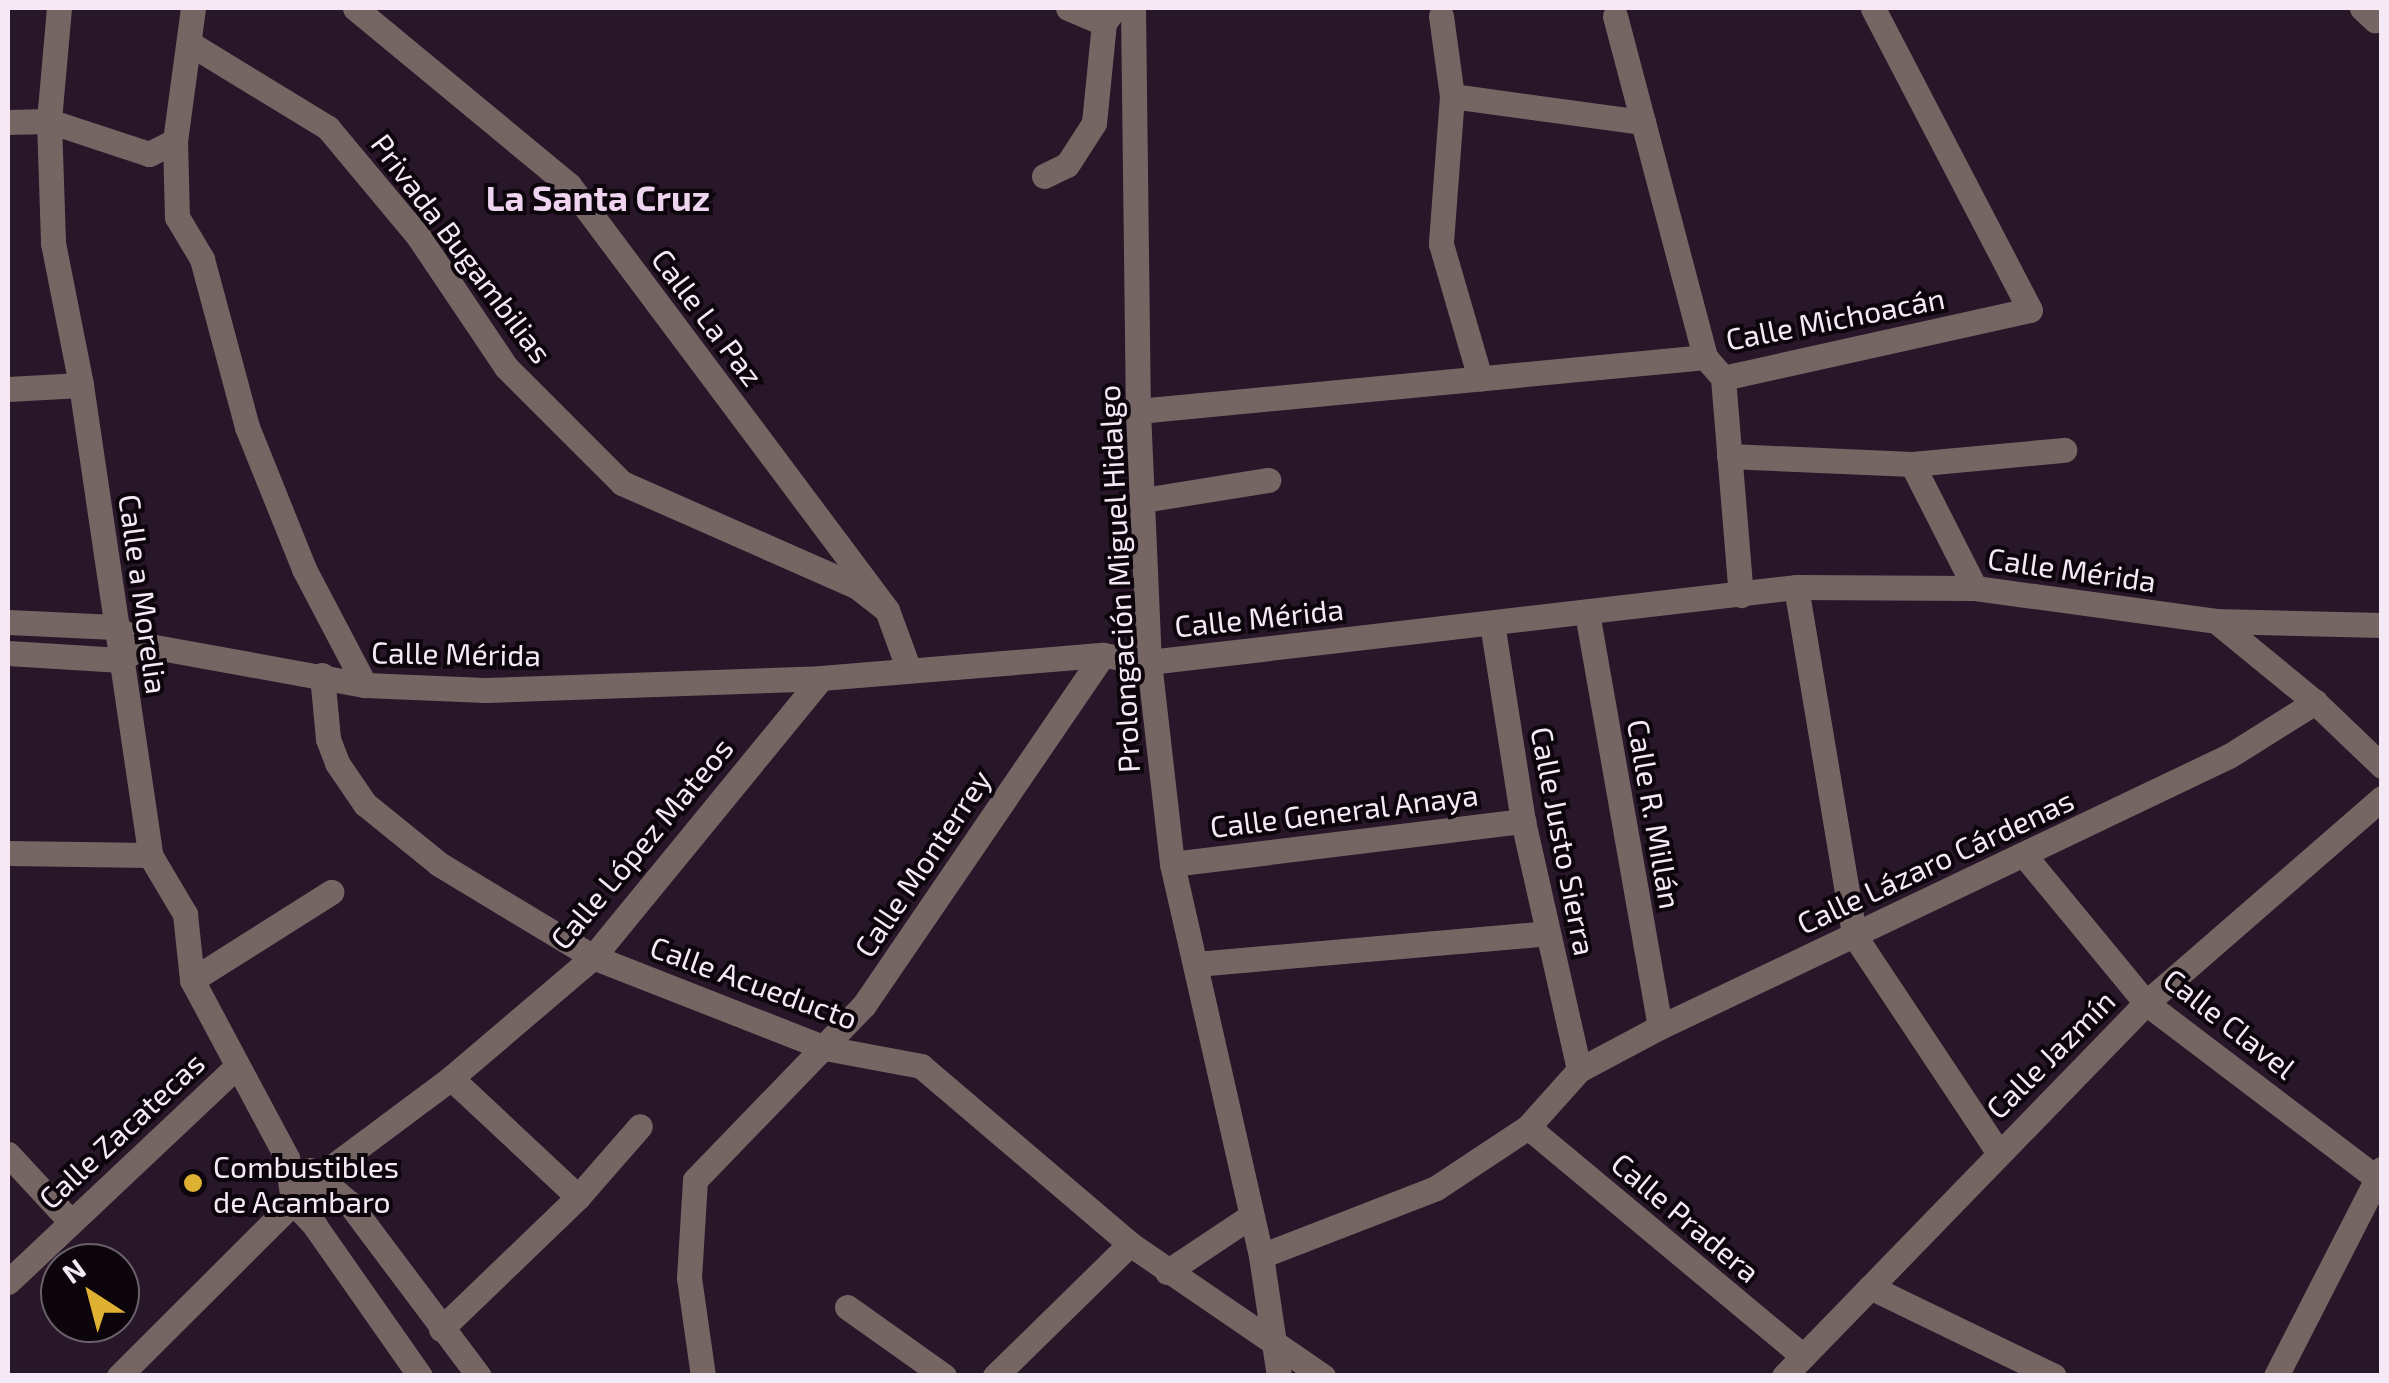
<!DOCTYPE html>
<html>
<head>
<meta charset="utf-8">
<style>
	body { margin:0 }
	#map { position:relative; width:2389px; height:1383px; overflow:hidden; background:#281629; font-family:"Exo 2",sans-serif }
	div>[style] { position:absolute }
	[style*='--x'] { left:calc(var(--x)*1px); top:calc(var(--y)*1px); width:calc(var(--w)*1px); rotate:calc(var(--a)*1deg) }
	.minor>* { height:25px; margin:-12.5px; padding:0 12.5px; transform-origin:12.5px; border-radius:12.5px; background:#756664 }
	.dots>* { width:28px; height:28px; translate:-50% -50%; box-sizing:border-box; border:5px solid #0c050c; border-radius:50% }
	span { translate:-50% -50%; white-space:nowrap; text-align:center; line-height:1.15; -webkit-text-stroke:8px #0c050c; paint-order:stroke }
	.street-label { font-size:30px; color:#f6e9f6 }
	.poi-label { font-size:30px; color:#f6e9f6 }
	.left { translate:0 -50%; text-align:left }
	.quarter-label { font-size:35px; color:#eed4ee; font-weight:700 }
	.frame { position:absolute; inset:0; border:10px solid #f6e9f6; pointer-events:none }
	.north { position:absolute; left:40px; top:1243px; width:100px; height:100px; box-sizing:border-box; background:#0c050c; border:2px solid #6a606a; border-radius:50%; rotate:324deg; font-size:28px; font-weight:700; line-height:40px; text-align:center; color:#f6e9f6 }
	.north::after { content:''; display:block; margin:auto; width:35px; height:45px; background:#deb133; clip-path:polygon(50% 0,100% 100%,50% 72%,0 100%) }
</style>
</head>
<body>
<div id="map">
	<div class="minor">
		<div style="--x:59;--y:8;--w:113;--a:95.1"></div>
		<div style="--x:49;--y:121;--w:122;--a:88.1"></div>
		<div style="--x:53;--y:243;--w:145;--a:78.8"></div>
		<div style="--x:81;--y:385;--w:475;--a:81.6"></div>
		<div style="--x:150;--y:855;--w:69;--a:59.3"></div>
		<div style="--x:185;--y:914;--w:66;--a:83.9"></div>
		<div style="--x:192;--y:980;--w:202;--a:61.9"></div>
		<div style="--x:287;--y:1158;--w:44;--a:82.2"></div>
		<div style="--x:293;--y:1202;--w:33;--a:47"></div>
		<div style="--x:315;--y:1226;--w:183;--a:55"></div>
		<div style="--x:193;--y:8;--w:134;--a:97.7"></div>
		<div style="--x:175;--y:141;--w:76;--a:88.5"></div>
		<div style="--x:177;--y:217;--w:49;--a:59.2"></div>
		<div style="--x:202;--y:259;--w:174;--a:75"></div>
		<div style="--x:247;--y:427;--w:153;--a:68.1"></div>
		<div style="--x:304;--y:569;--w:131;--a:62.3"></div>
		<div style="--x:355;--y:8;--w:278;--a:39.6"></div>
		<div style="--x:569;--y:185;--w:531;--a:53.19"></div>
		<div style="--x:887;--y:610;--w:64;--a:69.9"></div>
		<div style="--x:1068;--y:8;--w:39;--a:23"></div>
		<div style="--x:1133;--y:8;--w:403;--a:89.3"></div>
		<div style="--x:1138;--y:411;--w:251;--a:87.5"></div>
		<div style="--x:1149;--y:662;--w:203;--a:83.5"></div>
		<div style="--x:1172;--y:864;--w:402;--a:77.2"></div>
		<div style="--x:1261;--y:1256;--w:121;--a:81.5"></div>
		<div style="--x:2362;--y:8;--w:18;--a:43"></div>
		<div style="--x:2375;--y:20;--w:7;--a:-8"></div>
		<div style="--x:1441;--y:16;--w:81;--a:82.2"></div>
		<div style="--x:1452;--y:96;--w:148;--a:94.3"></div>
		<div style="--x:1441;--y:244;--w:140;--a:73.8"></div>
		<div style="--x:1615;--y:16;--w:353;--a:75.2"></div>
		<div style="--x:189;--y:43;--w:163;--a:31.4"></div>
		<div style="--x:328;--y:128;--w:141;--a:50.2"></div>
		<div style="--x:418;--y:236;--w:158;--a:56.1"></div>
		<div style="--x:506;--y:367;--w:164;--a:45"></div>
		<div style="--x:622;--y:483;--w:256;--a:23.8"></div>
		<div style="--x:856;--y:586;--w:39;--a:38"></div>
		<div style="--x:1452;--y:96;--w:193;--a:7.8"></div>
		<div style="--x:8;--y:122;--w:41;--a:-1.4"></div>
		<div style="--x:49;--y:121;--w:105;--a:18.3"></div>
		<div style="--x:149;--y:154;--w:29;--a:-27"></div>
		<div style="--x:1044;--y:176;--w:25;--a:-26"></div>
		<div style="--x:1067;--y:165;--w:50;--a:-57.3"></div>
		<div style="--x:1094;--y:123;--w:100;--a:-84.3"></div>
		<div style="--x:1104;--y:23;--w:19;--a:-54"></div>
		<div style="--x:1723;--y:378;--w:218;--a:85.3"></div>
		<div style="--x:8;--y:389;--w:73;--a:-3.1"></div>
		<div style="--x:1138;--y:411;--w:570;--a:-5.44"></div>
		<div style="--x:1705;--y:357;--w:28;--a:49"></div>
		<div style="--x:1723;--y:378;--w:314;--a:-12.5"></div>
		<div style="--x:2030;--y:310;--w:340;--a:-117.5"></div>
		<div style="--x:1729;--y:456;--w:183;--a:2.5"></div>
		<div style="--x:1912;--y:464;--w:153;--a:-5.3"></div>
		<div style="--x:1912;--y:464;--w:139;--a:63.1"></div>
		<div style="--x:1143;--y:500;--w:127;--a:-9.1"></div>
		<div style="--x:1796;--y:587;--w:353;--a:80.5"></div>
		<div style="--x:1854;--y:935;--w:260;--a:56.4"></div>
		<div style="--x:1587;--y:613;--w:420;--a:80"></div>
		<div style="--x:2216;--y:621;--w:128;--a:39.3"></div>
		<div style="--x:2315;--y:702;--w:93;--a:43.7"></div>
		<div style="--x:8;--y:622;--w:107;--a:2.7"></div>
		<div style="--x:115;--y:627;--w:34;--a:32"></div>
		<div style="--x:144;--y:645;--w:225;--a:10.3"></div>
		<div style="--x:365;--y:685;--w:120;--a:2.4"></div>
		<div style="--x:485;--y:690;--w:336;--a:-2"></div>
		<div style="--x:821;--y:678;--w:283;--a:-4.7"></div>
		<div style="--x:1103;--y:655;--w:47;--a:8.7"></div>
		<div style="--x:1149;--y:662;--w:651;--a:-6.61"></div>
		<div style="--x:1796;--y:587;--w:179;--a:0.3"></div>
		<div style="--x:1975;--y:588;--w:243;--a:7.8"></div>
		<div style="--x:2216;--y:621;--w:166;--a:1.4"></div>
		<div style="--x:1492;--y:623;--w:200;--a:81.1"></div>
		<div style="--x:1523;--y:821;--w:255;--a:77.3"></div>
		<div style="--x:8;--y:653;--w:113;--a:3.5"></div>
		<div style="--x:121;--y:660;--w:12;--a:-35"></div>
		<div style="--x:322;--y:675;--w:64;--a:84.6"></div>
		<div style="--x:328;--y:739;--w:26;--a:69"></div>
		<div style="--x:337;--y:763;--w:50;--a:55.7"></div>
		<div style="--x:365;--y:804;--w:95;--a:39"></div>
		<div style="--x:439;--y:864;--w:180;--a:31.1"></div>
		<div style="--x:593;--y:957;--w:249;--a:21.4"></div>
		<div style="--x:825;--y:1048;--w:98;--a:10.6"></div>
		<div style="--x:921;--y:1066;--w:275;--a:40.4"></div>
		<div style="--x:1130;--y:1244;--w:234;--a:34.4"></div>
		<div style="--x:8;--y:853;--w:142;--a:0.8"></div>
		<div style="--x:2024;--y:855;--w:192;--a:50.5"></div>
		<div style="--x:2146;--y:1003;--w:288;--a:37.2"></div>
		<div style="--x:1172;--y:864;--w:354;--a:-7"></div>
		<div style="--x:1196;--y:964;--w:352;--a:-5"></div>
		<div style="--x:192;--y:980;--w:165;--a:-32.3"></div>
		<div style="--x:451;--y:1078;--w:174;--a:43.1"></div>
		<div style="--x:1528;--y:1127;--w:358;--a:39.8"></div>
		<div style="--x:8;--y:1154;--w:91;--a:47.2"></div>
		<div style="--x:310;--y:1170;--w:51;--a:40.2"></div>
		<div style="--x:349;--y:1203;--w:216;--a:53.1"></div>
		<div style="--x:1261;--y:1256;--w:188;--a:-21.2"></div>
		<div style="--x:1436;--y:1188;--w:110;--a:-33.5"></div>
		<div style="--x:1528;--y:1127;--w:76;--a:-48.2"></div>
		<div style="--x:1579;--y:1070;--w:92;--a:-28"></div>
		<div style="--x:1660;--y:1027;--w:630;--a:-25.47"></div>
		<div style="--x:2229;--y:756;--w:102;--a:-32.1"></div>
		<div style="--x:1167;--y:1272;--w:101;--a:-33.7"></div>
		<div style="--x:8;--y:1282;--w:312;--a:-43.3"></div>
		<div style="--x:1870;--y:1287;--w:204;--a:25.8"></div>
		<div style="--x:847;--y:1307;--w:119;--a:35.4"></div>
		<div style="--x:441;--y:1329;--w:190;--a:-43.9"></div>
		<div style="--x:578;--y:1197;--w:94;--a:-48.9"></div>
		<div style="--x:119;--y:1376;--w:285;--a:-44.9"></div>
		<div style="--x:321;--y:1175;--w:162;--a:-36.7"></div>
		<div style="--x:451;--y:1078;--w:187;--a:-40.4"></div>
		<div style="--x:593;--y:957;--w:360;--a:-50.7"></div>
		<div style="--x:703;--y:1376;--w:99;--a:-98.1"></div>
		<div style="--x:689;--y:1278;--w:98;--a:-86.5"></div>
		<div style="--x:695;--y:1180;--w:243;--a:-46"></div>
		<div style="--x:864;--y:1005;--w:424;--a:-55.7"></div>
		<div style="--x:995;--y:1376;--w:189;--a:-44.4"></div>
		<div style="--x:1784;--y:1376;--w:520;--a:-45.86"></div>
		<div style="--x:2146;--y:1003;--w:313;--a:-41"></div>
		<div style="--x:2276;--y:1376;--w:233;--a:-62.9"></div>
	</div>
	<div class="dots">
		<div style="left:193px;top:1183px;background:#deb133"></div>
	</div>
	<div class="street-label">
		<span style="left:462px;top:248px;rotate:53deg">Privada Bugambilias</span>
		<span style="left:708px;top:317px;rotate:53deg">Calle La Paz</span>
		<span style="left:1835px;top:318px;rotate:-11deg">Calle Michoacán</span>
		<span style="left:2072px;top:569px;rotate:8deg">Calle Mérida</span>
		<span style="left:1118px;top:579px;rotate:-93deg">Prolongación Miguel Hidalgo</span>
		<span style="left:144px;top:594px;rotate:82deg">Calle a Morelia</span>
		<span style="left:1259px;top:617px;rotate:-6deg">Calle Mérida</span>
		<span style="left:456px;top:653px;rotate:1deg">Calle Mérida</span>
		<span style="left:1344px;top:810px;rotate:-7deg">Calle General Anaya</span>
		<span style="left:1655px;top:814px;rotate:80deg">Calle R. Millán</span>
		<span style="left:1564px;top:841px;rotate:79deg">Calle Justo Sierra</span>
		<span style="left:641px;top:843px;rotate:-50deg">Calle López Mateos</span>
		<span style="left:1935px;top:861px;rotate:-25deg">Calle Lázaro Cárdenas</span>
		<span style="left:922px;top:863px;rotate:-56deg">Calle Monterrey</span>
		<span style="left:754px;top:982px;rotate:20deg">Calle Acueducto</span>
		<span style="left:2230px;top:1023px;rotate:38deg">Calle Clavel</span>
		<span style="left:2050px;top:1054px;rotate:-45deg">Calle Jazmín</span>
		<span style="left:121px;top:1130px;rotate:-43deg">Calle Zacatecas</span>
		<span style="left:1686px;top:1217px;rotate:40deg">Calle Pradera</span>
	</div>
	<div class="poi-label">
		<span class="left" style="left:213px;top:1183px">Combustibles<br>de Acambaro</span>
	</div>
	<div class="quarter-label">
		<span style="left:598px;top:197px">La Santa Cruz</span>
	</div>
	<div class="frame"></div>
	<div class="north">N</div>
</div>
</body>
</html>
